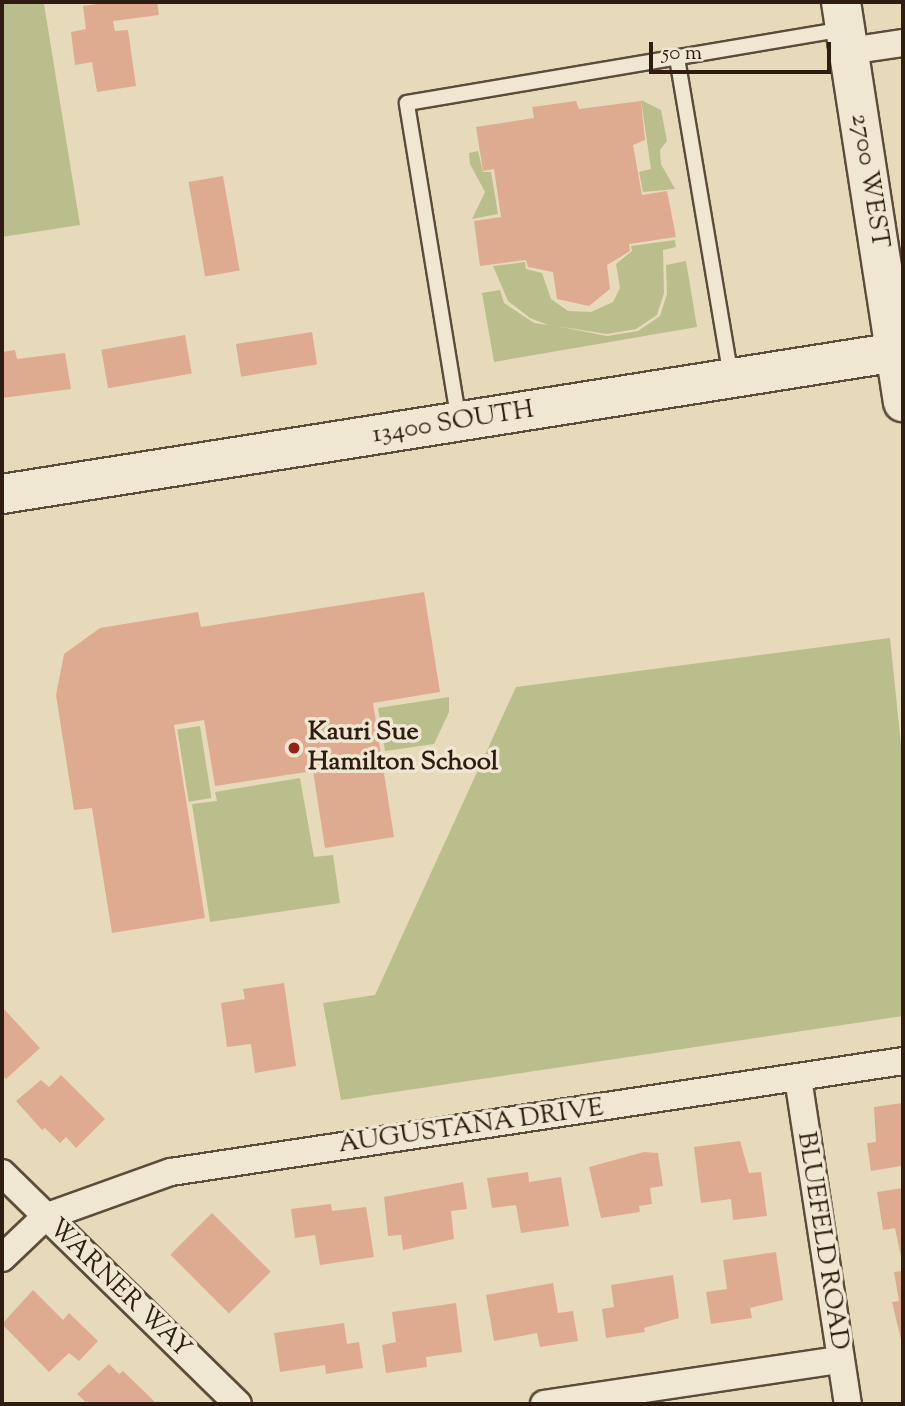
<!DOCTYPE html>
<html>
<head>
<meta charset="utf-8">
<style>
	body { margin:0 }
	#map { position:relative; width:905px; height:1406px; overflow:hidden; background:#e7daba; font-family:"Sorts Mill Goudy",serif }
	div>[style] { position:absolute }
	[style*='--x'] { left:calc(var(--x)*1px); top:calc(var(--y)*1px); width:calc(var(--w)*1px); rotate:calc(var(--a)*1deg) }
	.green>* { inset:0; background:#babe8c; transform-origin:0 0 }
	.building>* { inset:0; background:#dfab90; transform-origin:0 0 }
	.roads { filter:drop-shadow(2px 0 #5c4c3a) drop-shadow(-2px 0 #5c4c3a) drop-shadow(0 2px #5c4c3a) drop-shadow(0 -2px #5c4c3a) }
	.lane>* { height:14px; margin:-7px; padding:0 7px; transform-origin:7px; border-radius:7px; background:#efe7d2 }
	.street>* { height:26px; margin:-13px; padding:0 13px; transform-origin:13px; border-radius:13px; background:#efe7d2 }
	.secondary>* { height:38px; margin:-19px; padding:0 19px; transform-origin:19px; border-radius:19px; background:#efe7d2 }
	.dots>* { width:19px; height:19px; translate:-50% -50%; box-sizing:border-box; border:4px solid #efe7d2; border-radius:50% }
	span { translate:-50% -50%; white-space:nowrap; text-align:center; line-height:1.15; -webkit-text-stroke:7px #efe7d2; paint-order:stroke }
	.street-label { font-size:26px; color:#2e1d10 }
	.poi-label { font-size:26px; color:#2e1d10; font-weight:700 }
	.left { translate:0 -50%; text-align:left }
	.frame { position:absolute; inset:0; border:4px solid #2e1d10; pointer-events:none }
	.scale { position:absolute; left:649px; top:42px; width:182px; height:32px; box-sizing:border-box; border:4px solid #2e1d10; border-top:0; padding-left:9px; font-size:21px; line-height:24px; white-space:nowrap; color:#2e1d10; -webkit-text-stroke:5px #efe7d2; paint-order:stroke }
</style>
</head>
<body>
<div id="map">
	<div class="green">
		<div style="clip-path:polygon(2px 2px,44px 4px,80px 225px,2px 237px)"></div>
		<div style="clip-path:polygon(641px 100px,661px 110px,667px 141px,660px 150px,661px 164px,675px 189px,643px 192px,639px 172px,651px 169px)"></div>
		<div style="clip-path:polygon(478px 151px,483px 172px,491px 172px,498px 214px,472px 219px,485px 192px,470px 164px,469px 153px)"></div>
		<div style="clip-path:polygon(675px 240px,676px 247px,663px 250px,664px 293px,657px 315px,636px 329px,607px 334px,556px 326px,607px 336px,638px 331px,660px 316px,667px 294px,666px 265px,686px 261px,697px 327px,494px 362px,482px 293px,500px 290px,504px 303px,534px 323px,548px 325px,530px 318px,508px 301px,493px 266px,525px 262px,526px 269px,542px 273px,551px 299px,568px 311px,591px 312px,613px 302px,620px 288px,616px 264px,632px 251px,631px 246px)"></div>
		<div style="clip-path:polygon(890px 638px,903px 765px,903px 1016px,341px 1100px,323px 1003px,375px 995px,516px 687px)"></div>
		<div style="clip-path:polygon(449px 697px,449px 712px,434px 744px,385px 751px,378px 708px)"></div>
		<div style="left:200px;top:726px;width:73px;height:23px;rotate:81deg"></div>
		<div style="clip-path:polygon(300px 778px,314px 857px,333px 855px,340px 903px,210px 922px,192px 804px,217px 801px,215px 792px)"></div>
	</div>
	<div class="building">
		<div style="clip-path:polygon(113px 2px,157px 2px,159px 15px,113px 21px,115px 31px,128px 30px,136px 86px,97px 92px,92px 62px,75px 65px,71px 32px,86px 29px,83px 6px)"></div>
		<div style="clip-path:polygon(576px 101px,579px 109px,641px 101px,645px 140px,633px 145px,642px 195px,667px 191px,676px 237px,629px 244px,630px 251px,607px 265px,610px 289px,589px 306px,557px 299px,553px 272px,528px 267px,526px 260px,480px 266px,474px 221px,501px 217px,494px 169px,483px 171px,476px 127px,534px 118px,532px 107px)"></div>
		<div style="left:223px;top:176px;width:96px;height:35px;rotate:80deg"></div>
		<div style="left:312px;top:332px;width:33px;height:77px;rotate:81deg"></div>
		<div style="left:185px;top:335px;width:39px;height:85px;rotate:80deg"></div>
		<div style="clip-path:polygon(15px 350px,17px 359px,65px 353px,71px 389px,2px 398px,2px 352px)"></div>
		<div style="clip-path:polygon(424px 592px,440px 692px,373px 703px,394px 837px,325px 848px,313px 771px,215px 786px,204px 720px,174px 725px,205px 918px,112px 933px,92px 808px,74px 810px,56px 695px,64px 654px,100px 628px,198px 612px,201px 627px)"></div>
		<div style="clip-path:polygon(284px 983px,296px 1066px,255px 1073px,251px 1044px,227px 1047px,221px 1003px,245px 999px,243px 989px)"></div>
		<div style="clip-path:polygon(2px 1007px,40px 1048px,6px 1079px,2px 1075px)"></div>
		<div style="clip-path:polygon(61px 1075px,105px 1119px,76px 1148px,66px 1137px,60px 1143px,45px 1128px,42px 1130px,16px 1101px,41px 1080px,49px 1087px)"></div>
		<div style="clip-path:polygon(903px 1103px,901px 1166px,871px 1171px,867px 1143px,876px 1142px,874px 1107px)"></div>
		<div style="clip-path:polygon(740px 1141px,749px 1173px,761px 1172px,767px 1216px,733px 1220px,731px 1199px,701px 1203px,694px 1147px)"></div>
		<div style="clip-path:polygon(644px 1152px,658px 1153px,663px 1186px,650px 1188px,652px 1204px,639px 1206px,640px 1212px,601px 1218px,589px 1167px)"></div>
		<div style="clip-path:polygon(528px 1172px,529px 1182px,561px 1177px,569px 1226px,521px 1233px,516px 1205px,492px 1208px,487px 1178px)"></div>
		<div style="clip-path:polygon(463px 1182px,467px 1209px,451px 1211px,454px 1239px,403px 1250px,401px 1235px,388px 1236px,384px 1197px)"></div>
		<div style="clip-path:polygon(903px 1188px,903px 1257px,901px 1257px,895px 1228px,883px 1230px,877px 1192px)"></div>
		<div style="clip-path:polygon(331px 1204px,332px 1211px,366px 1207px,374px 1257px,320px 1265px,315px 1235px,295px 1238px,291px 1209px)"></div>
		<div style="left:212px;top:1213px;width:83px;height:59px;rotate:45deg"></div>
		<div style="clip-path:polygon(776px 1252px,783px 1300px,750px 1308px,752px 1318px,711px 1324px,706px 1292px,727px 1289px,723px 1260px)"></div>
		<div style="clip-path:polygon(903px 1271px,903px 1344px,902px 1344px,892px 1302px,899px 1301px,894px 1272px)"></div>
		<div style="clip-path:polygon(673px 1275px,679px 1318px,644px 1328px,645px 1332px,606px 1338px,602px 1309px,614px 1307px,611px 1285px)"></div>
		<div style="clip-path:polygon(553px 1283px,558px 1313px,573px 1311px,578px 1341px,540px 1347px,537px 1333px,494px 1341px,486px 1295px)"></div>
		<div style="clip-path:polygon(33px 1290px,63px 1320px,69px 1313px,98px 1341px,79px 1361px,69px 1353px,49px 1372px,2px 1324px)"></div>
		<div style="clip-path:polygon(456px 1303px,462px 1352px,426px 1357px,427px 1367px,386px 1373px,382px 1345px,396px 1342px,392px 1312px)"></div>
		<div style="clip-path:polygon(344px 1323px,347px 1344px,359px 1342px,363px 1368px,326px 1374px,325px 1365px,280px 1372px,274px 1333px)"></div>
		<div style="clip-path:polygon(109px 1364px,119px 1374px,123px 1371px,157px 1404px,88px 1404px,77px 1394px)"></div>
	</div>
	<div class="roads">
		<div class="lane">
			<div style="--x:677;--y:58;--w:325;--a:80.4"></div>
			<div style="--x:459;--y:422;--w:323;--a:-99.3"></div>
			<div style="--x:407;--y:103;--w:443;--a:-9.6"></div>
		</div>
		<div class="street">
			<div style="--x:849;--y:51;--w:55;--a:-8.4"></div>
			<div style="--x:798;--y:1078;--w:330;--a:81.3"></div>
			<div style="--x:2;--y:1173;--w:330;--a:44.4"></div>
			<div style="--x:2;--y:1258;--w:59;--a:-43.6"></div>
			<div style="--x:45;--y:1217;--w:134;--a:-19.7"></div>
			<div style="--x:171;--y:1172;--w:740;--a:-8.62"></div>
			<div style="--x:544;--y:1404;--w:299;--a:-8.5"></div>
		</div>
		<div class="secondary">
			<div style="--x:841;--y:2;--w:405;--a:81.2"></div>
			<div style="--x:2;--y:494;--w:912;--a:-9.02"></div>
		</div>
	</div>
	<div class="dots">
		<div style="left:294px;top:748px;background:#8f2418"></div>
	</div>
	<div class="street-label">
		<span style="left:869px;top:181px;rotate:81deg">2700 WEST</span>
		<span style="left:453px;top:423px;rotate:-9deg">13400 SOUTH</span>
		<span style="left:471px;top:1127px;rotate:-8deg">AUGUSTANA DRIVE</span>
		<span style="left:822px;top:1241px;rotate:81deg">BLUEFELD ROAD</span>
		<span style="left:119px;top:1289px;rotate:44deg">WARNER WAY</span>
	</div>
	<div class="poi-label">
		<span class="left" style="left:308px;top:748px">Kauri Sue<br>Hamilton School</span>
	</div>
	<div class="frame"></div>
	<div class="scale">50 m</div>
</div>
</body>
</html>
